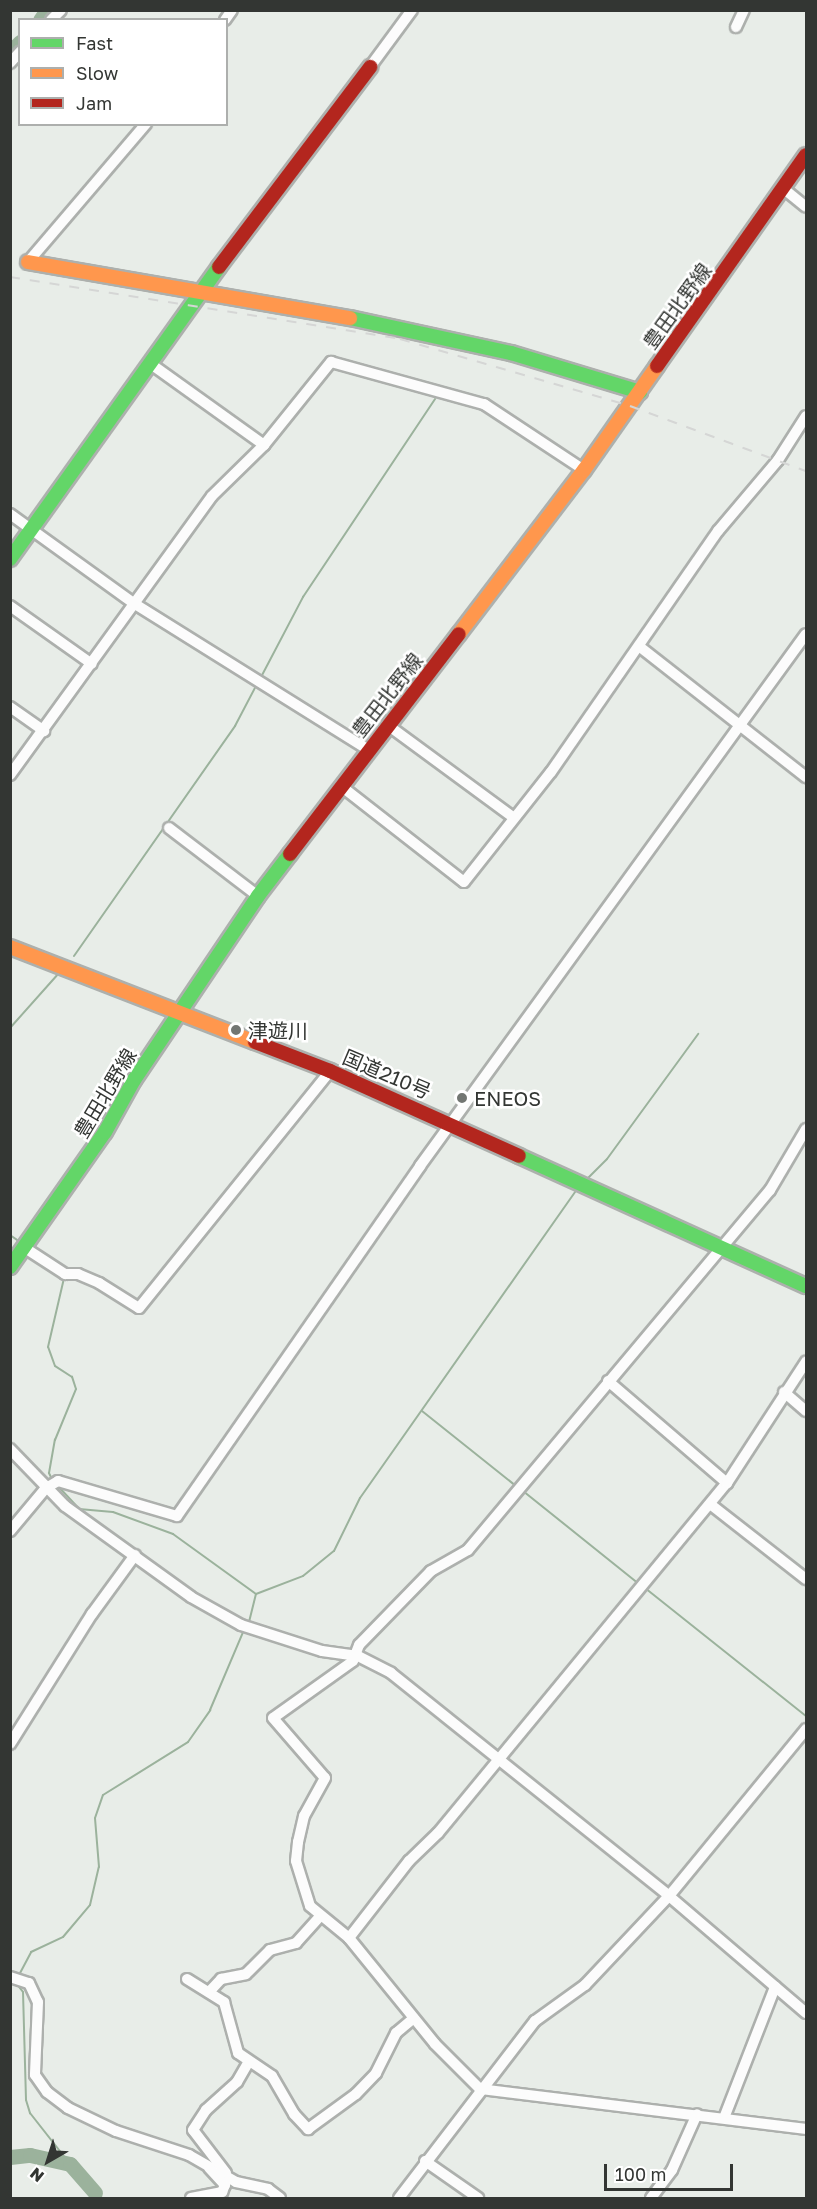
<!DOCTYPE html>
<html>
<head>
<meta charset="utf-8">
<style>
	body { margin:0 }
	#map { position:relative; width:817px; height:2209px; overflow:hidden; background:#e8ede8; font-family:"Golos Text","Noto Sans JP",sans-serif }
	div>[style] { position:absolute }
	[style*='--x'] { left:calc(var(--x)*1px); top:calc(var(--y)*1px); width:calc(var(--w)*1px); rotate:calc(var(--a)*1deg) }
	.stream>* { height:2px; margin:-1px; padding:0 1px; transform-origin:1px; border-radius:1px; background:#9bb29c }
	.river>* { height:15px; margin:-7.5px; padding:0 7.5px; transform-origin:7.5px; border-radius:7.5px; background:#9bb29c }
	.roads { filter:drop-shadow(2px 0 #adb0ad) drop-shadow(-2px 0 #adb0ad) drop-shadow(0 2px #adb0ad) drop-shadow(0 -2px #adb0ad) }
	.street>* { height:10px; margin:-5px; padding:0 5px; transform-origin:5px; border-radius:5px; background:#fcfcfc }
	.fast>* { height:14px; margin:-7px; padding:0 7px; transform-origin:7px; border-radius:7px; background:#63d668 }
	.slow>* { height:14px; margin:-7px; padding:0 7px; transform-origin:7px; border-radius:7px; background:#ff974d }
	.jam>* { height:14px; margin:-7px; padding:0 7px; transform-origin:7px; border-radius:7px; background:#b3261e }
	.rail>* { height:2px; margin-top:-1px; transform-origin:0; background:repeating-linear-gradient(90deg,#d5d6d5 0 10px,transparent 0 20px) }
	.dots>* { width:16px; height:16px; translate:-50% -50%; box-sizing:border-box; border:3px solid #fff; border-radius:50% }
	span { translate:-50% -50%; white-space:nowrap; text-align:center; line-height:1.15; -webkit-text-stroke:5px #fff; paint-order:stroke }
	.street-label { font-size:20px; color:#333633 }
	.poi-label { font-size:20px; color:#333633 }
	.left { translate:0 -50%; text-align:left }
	.frame { position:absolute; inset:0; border:12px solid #333633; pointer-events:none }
	.legend { position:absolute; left:18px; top:18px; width:210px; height:108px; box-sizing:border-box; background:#fff; border:2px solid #adafad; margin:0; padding:8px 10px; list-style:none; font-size:18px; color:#333633 }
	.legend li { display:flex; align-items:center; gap:12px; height:30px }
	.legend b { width:30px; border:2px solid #adafad }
	.north { position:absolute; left:18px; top:2131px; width:60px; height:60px; -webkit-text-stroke:4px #fff; paint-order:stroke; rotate:219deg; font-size:16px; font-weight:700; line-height:24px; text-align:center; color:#333633 }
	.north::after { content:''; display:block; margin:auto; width:21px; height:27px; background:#333633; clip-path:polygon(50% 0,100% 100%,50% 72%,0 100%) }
	.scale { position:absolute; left:604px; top:2164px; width:129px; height:27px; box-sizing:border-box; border:3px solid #333633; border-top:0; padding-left:8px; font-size:18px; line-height:21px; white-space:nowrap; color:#333633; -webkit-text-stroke:4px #fff; paint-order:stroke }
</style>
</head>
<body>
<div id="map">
	<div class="stream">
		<div style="--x:260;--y:679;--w:93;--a:-62.3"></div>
		<div style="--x:303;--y:597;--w:238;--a:-56.3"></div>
		<div style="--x:74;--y:956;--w:281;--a:-55"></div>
		<div style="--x:235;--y:726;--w:47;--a:-62.4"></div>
		<div style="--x:10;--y:1028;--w:74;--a:-48.3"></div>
		<div style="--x:587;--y:1179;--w:28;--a:-45"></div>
		<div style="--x:607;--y:1159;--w:155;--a:-53.9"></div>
		<div style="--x:10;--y:1235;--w:12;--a:35"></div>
		<div style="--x:422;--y:1411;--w:120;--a:38.6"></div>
		<div style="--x:53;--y:1481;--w:9;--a:-117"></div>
		<div style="--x:49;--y:1473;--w:34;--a:-80"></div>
		<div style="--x:55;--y:1440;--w:55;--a:-67.6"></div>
		<div style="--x:76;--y:1389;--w:13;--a:-108"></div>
		<div style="--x:72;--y:1377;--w:20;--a:-147"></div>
		<div style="--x:55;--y:1366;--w:20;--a:-110"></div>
		<div style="--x:48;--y:1347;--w:71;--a:-76.9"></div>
		<div style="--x:57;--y:1485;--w:33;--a:47"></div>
		<div style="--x:79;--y:1509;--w:34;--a:5"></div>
		<div style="--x:113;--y:1512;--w:64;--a:20.1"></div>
		<div style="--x:173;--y:1534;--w:102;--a:35.9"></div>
		<div style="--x:256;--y:1594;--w:50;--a:-21"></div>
		<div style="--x:303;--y:1576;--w:40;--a:-39"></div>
		<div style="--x:334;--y:1551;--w:59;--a:-63.9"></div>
		<div style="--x:360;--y:1498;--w:374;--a:-54.9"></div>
		<div style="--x:523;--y:1491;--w:147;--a:38.7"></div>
		<div style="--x:645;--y:1588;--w:206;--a:38.5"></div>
		<div style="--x:249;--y:1622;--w:29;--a:-76"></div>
		<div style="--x:19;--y:1975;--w:26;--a:-62"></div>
		<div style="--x:31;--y:1952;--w:35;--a:-25"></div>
		<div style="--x:63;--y:1937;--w:42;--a:-49.8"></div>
		<div style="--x:90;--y:1905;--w:39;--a:-77"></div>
		<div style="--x:99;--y:1867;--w:49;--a:-94.7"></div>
		<div style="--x:95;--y:1818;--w:24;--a:-71"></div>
		<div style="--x:103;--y:1795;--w:100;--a:-31.9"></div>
		<div style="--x:188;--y:1742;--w:39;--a:-55"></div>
		<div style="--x:210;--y:1710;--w:87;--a:-67"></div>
		<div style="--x:16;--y:1983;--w:11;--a:52"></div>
		<div style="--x:23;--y:1992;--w:108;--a:88.4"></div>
		<div style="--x:26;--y:2100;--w:14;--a:73"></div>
		<div style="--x:30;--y:2113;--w:65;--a:51.9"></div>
	</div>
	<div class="river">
		<div style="--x:40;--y:20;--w:12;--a:-55"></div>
		<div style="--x:10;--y:52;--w:14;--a:-45"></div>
		<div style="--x:10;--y:2157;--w:20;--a:-6"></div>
		<div style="--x:30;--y:2155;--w:41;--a:12.7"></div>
		<div style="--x:70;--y:2164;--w:38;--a:49"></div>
	</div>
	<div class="roads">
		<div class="street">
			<div style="--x:51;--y:20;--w:14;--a:-45"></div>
			<div style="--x:225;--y:20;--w:12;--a:-55"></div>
			<div style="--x:736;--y:27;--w:19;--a:-65"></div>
			<div style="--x:10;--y:63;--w:15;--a:-48"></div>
			<div style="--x:370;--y:67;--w:71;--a:-53.6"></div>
			<div style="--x:784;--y:189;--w:28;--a:39"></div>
			<div style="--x:28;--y:262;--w:182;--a:-49.5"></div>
			<div style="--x:151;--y:364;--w:139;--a:35.6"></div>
			<div style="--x:10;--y:514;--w:154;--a:35.8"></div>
			<div style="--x:135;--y:604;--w:276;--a:32"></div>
			<div style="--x:10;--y:606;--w:100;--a:35.3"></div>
			<div style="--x:640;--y:647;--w:211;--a:38.1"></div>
			<div style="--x:10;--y:707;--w:42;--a:35.2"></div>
			<div style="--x:389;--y:726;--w:154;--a:36.3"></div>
			<div style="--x:10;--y:775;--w:344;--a:-54.1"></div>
			<div style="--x:212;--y:496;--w:73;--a:-44.4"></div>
			<div style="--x:264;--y:445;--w:107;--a:-51.1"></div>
			<div style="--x:331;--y:362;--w:159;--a:15.4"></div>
			<div style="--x:484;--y:404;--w:120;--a:33.4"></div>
			<div style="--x:341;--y:786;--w:156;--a:38"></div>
			<div style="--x:464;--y:882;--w:140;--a:-51.7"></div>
			<div style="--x:551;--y:772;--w:293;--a:-55.3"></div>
			<div style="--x:718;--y:531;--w:93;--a:-49.8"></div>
			<div style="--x:778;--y:460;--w:52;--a:-57.5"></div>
			<div style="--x:169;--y:828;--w:112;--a:37.4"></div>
			<div style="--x:806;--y:1129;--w:71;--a:120.5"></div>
			<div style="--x:770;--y:1190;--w:470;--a:130"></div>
			<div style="--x:468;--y:1550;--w:43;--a:150.4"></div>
			<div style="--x:431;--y:1571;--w:103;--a:134.2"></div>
			<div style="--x:359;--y:1645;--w:17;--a:111"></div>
			<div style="--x:353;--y:1661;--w:98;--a:144.5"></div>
			<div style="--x:273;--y:1718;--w:79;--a:49.1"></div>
			<div style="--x:325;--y:1778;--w:43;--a:118.9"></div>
			<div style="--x:304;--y:1816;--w:27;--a:103"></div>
			<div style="--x:298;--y:1842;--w:19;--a:96"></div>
			<div style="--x:296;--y:1861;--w:47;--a:72.7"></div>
			<div style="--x:310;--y:1906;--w:50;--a:39.4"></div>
			<div style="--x:349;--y:1938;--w:136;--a:50.9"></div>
			<div style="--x:435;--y:2044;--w:64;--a:45"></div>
			<div style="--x:480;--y:2089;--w:328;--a:7"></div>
			<div style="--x:25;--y:1248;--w:48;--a:33"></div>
			<div style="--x:65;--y:1274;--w:13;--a:0"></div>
			<div style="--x:78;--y:1274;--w:23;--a:23"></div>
			<div style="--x:99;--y:1283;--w:47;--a:32"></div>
			<div style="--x:139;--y:1308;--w:304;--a:-51.1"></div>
			<div style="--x:608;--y:1381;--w:157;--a:40.6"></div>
			<div style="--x:784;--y:1392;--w:29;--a:41"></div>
			<div style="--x:10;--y:1449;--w:79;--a:46"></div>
			<div style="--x:65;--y:1506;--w:155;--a:35.8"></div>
			<div style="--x:191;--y:1597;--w:57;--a:29.2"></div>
			<div style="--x:241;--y:1625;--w:85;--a:17.8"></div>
			<div style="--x:322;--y:1651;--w:36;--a:8"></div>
			<div style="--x:358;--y:1656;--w:37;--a:27"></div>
			<div style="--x:391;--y:1673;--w:356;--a:38.7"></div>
			<div style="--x:669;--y:1896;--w:180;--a:40.5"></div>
			<div style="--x:710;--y:1504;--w:122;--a:38"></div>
			<div style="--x:10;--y:1531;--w:56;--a:-50.1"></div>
			<div style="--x:46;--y:1488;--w:14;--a:-30"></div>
			<div style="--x:58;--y:1481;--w:124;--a:16.4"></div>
			<div style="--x:177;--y:1516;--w:426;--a:-55.2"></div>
			<div style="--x:420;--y:1166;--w:657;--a:-54.04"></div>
			<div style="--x:10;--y:1744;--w:154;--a:-57.8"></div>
			<div style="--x:92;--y:1614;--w:73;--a:-53.9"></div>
			<div style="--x:349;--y:1938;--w:98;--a:-52.1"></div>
			<div style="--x:409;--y:1861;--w:40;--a:-44"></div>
			<div style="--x:438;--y:1833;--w:454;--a:-50.5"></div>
			<div style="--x:727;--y:1483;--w:145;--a:-56.9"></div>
			<div style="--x:10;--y:1977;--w:20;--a:18"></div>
			<div style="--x:29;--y:1983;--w:21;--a:65"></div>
			<div style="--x:38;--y:2002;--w:73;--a:92.4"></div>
			<div style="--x:35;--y:2075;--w:21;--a:55"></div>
			<div style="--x:47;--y:2092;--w:26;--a:37"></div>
			<div style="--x:68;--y:2108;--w:53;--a:25.6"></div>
			<div style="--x:116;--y:2131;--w:77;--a:18.2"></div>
			<div style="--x:189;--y:2155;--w:54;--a:29.9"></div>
			<div style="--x:236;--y:2182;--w:33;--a:12"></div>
			<div style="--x:268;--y:2189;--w:15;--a:37"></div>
			<div style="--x:187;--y:1979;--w:44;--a:31.9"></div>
			<div style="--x:224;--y:2002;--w:53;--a:74.6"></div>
			<div style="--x:238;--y:2053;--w:41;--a:34.1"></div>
			<div style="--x:272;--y:2076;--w:44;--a:59.9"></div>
			<div style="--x:294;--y:2114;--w:21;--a:47"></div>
			<div style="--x:308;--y:2129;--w:59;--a:-36.1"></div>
			<div style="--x:356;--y:2094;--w:29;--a:-46"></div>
			<div style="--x:376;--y:2073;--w:45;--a:-63.4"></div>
			<div style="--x:396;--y:2033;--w:23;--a:-40"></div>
			<div style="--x:209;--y:1992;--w:18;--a:-47"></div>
			<div style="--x:221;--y:1979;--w:25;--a:-11"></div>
			<div style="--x:246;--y:1974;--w:34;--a:-45"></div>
			<div style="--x:270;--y:1950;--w:27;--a:-15"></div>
			<div style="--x:296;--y:1943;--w:36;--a:-48"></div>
			<div style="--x:724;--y:2118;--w:141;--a:-68.7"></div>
			<div style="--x:425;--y:2161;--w:65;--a:34.9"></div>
			<div style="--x:226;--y:2173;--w:54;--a:-127.5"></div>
			<div style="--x:193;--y:2130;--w:24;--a:-57"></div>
			<div style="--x:206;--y:2110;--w:42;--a:-42.1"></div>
			<div style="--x:237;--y:2082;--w:24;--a:-60"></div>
			<div style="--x:191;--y:2198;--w:32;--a:-11"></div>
			<div style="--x:222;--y:2192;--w:8;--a:-67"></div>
			<div style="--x:225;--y:2185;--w:23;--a:-133"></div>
			<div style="--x:399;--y:2198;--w:223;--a:-52.5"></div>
			<div style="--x:535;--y:2021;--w:62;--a:-35.8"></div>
			<div style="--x:585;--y:1985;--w:122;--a:-46.7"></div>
			<div style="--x:669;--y:1896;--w:216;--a:-50.6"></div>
			<div style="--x:651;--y:2198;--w:35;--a:-53"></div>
			<div style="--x:672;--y:2170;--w:61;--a:-65.9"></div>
		</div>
		<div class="fast">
			<div style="--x:350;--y:318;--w:165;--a:12.3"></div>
			<div style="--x:511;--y:353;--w:135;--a:16.8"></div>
			<div style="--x:10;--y:559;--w:359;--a:-54.4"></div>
			<div style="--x:519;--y:1156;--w:315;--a:24.4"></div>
			<div style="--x:10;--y:1267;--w:165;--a:-54.9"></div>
			<div style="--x:105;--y:1132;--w:60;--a:-60.9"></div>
			<div style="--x:134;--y:1080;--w:222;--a:-56"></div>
			<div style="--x:258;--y:896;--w:53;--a:-52.7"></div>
		</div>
		<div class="slow">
			<div style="--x:28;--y:262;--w:327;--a:9.9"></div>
			<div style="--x:459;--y:634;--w:206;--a:-52.7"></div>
			<div style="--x:584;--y:470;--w:127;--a:-54.9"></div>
			<div style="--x:10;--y:947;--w:263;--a:21.2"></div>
		</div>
		<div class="jam">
			<div style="--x:219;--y:267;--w:251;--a:-52.9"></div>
			<div style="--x:657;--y:366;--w:258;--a:-54.8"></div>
			<div style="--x:290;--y:854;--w:277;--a:-52.5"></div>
			<div style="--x:255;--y:1042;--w:80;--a:21.1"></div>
			<div style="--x:330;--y:1071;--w:207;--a:24.2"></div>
		</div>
	</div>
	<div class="rail">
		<div style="--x:10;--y:277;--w:395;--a:9"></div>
		<div style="--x:400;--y:339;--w:240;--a:16.2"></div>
		<div style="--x:630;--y:406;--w:188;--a:20.3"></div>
	</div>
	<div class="dots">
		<div style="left:236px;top:1030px;background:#727672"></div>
		<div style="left:462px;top:1098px;background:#727672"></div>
	</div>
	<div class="street-label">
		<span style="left:677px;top:306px;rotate:-54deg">豊田北野線</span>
		<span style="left:387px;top:695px;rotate:-52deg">豊田北野線</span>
		<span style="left:387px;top:1074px;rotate:23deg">国道210号</span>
		<span style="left:105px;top:1093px;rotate:-59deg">豊田北野線</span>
	</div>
	<div class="poi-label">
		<span class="left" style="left:248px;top:1030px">津遊川</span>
		<span class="left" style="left:474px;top:1098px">ENEOS</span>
	</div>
	<div class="frame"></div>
	<ul class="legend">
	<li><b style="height:8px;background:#63d668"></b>Fast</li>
	<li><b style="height:8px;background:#ff974d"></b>Slow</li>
	<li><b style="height:8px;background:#b3261e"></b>Jam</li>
	</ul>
	<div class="north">N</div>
	<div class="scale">100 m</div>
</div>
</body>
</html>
